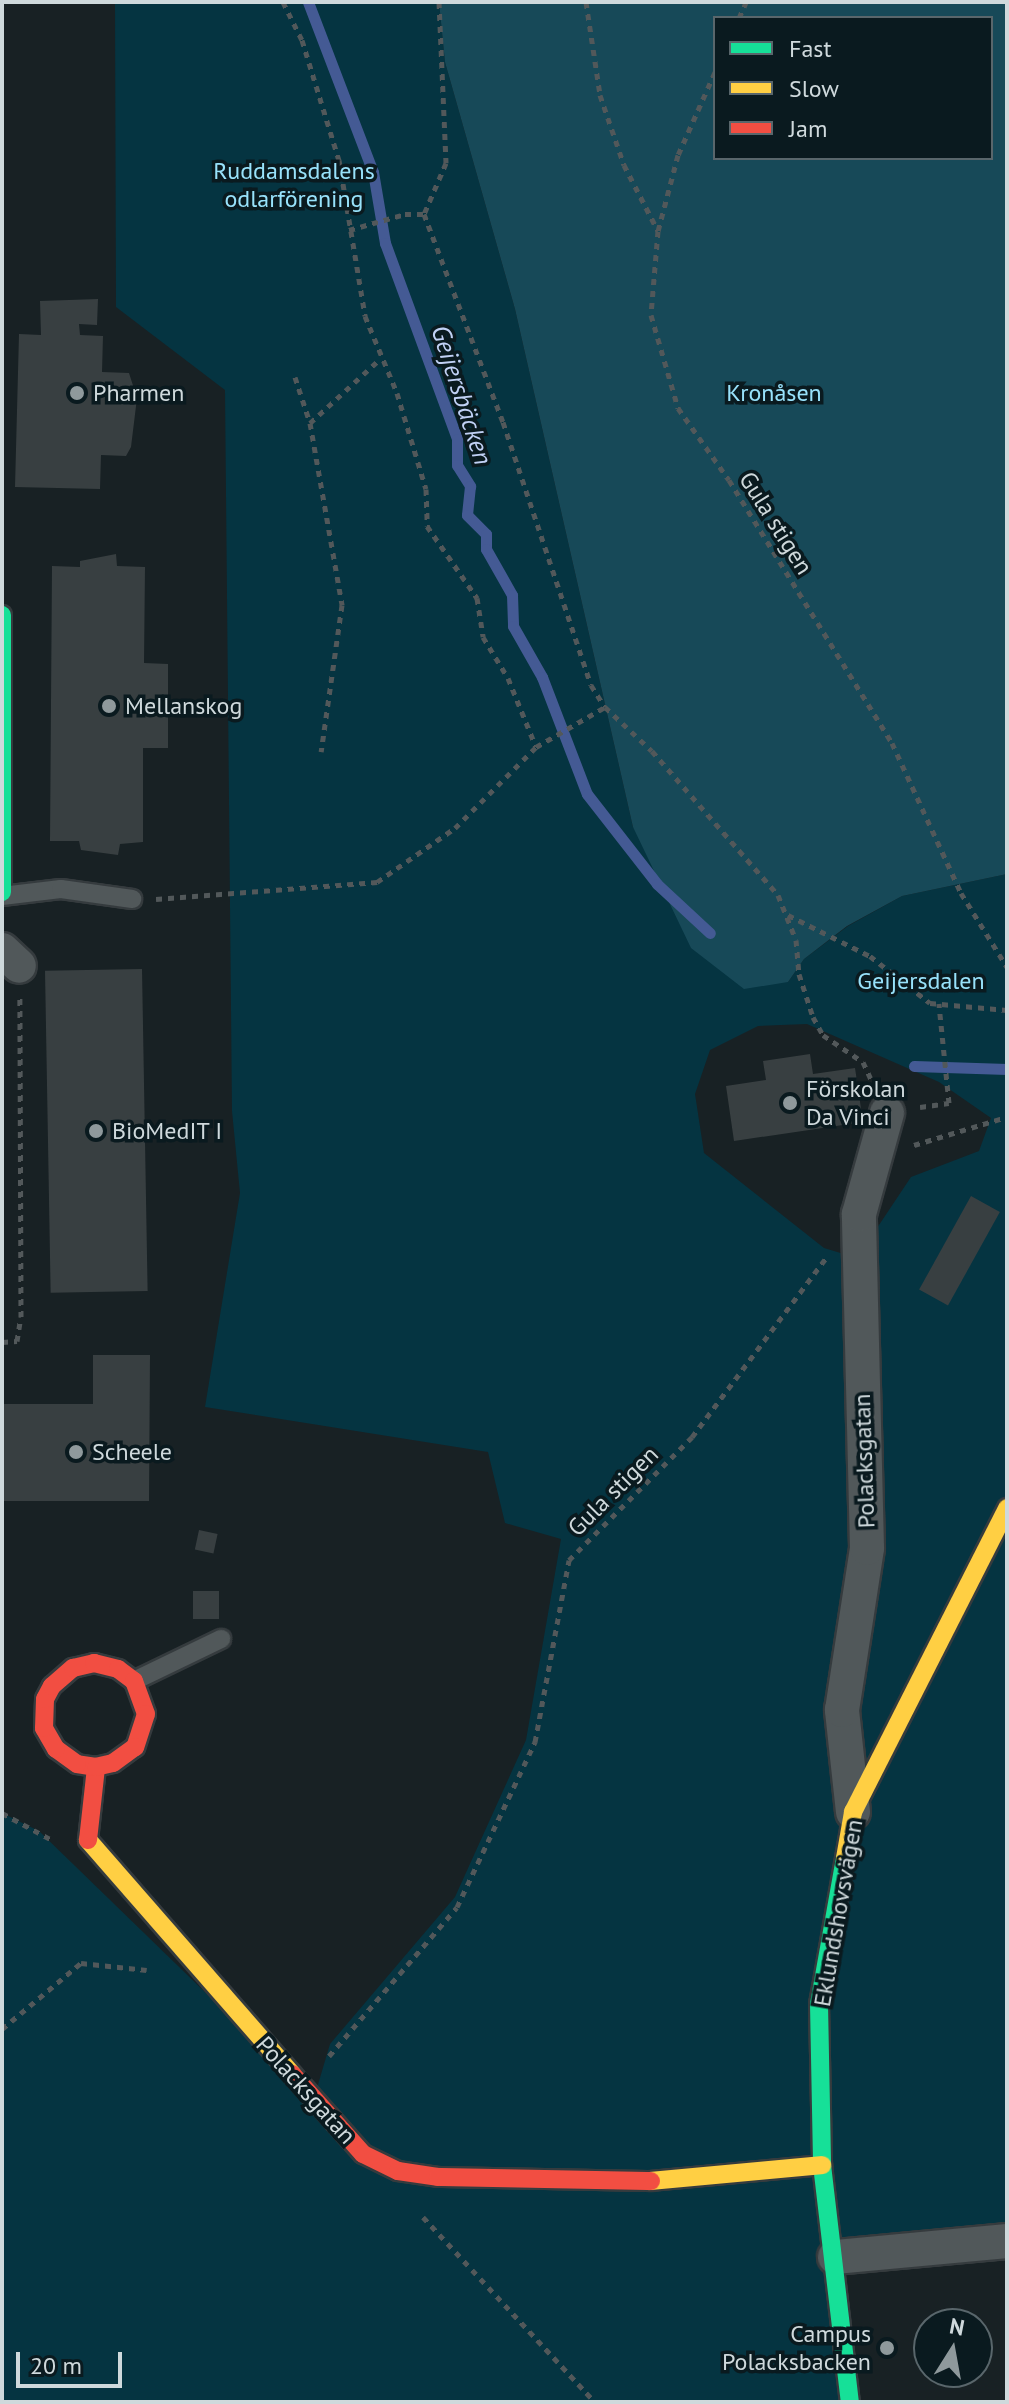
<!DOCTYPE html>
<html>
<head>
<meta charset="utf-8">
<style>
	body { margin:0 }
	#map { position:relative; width:1009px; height:2404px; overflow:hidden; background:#182124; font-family:"PT Sans",sans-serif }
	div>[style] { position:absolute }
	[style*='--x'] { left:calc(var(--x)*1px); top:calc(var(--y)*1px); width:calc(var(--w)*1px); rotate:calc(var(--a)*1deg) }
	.green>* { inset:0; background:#053441 }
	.forest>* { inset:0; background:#174958 }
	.stream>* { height:11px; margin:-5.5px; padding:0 5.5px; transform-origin:5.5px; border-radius:5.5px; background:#445a94 }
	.building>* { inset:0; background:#383f41; transform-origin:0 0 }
	.path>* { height:5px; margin-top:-2.5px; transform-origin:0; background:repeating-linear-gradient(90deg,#52585a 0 6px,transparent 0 12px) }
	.roads { filter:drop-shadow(2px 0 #353b3e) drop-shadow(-2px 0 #353b3e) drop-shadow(0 2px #353b3e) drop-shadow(0 -2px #353b3e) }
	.lane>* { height:18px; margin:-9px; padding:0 9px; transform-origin:9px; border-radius:9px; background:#51585a }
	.street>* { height:34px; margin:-17px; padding:0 17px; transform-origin:17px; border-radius:17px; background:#51585a }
	.fast>* { height:18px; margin:-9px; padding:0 9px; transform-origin:9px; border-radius:9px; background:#16e098 }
	.slow>* { height:18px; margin:-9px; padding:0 9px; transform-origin:9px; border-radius:9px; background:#ffcf43 }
	.jam>* { height:18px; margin:-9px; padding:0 9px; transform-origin:9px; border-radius:9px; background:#f24e42 }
	.dots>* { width:22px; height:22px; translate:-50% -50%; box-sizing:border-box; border:4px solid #0a1a1f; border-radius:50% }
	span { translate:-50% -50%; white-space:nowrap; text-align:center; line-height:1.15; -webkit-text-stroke:7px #0a1a1f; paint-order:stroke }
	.park-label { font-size:24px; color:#98e2fb }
	.poi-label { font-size:24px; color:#cfd9dc }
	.left { translate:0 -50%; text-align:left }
	.right { translate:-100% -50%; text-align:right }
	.street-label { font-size:24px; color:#cfd9dc }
	.water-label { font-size:26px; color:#c1d1f5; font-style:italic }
	.frame { position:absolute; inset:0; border:4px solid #cfd9dc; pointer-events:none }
	.legend { position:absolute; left:713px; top:16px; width:280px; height:144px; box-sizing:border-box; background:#0a1a1f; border:2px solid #59666b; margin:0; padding:10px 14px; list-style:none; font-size:24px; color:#cfd9dc }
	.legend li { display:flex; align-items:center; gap:16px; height:40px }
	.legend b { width:40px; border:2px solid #59666b }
	.north { position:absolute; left:913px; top:2308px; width:80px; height:80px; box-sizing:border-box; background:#0a1a1f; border:2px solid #59666b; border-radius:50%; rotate:11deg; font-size:22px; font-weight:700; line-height:32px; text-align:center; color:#cfd9dc }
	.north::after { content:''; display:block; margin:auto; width:28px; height:36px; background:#8f999c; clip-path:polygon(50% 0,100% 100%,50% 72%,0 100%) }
	.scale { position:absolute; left:16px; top:2352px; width:106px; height:36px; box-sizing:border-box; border:4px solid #cfd9dc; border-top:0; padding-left:10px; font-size:24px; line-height:28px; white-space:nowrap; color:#cfd9dc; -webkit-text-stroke:6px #0a1a1f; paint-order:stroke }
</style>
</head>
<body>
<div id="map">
	<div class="green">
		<div style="clip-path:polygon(evenodd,115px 2px,439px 2px,445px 62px,515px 309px,633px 827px,788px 982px,804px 959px,848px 926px,902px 896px,1007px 874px,1007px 2259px,918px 2264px,836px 2257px,850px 2402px,2px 2402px,2px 1813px,39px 1831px,314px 2098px,330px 2044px,455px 1897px,526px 1740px,561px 1539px,505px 1523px,488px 1452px,205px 1407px,240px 1193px,232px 1111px,225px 390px,116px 307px,115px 2px,807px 1024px,939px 1082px,991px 1118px,979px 1151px,911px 1177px,857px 1258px,824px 1248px,704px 1153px,695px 1094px,710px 1050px,758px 1026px,807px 1024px)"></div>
	</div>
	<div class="forest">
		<div style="clip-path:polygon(evenodd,439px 2px,1007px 2px,1007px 874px,902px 896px,847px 926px,804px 959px,788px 982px,744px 989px,691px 948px,633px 827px,515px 309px,445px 62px,439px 2px,715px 18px,991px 18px,991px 158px,715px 158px,715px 18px)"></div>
	</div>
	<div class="stream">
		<div style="--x:308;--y:2;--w:182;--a:69.1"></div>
		<div style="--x:373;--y:172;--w:72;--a:80.4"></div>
		<div style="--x:385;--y:243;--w:209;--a:69.8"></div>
		<div style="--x:457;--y:439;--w:26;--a:90"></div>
		<div style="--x:457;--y:465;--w:25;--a:58"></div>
		<div style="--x:470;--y:486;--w:29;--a:96"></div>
		<div style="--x:467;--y:515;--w:27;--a:45"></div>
		<div style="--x:486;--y:534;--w:15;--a:90"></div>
		<div style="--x:486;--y:549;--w:53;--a:60.5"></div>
		<div style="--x:512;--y:595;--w:31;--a:88"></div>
		<div style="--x:513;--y:626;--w:59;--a:60.4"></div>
		<div style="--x:542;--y:677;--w:125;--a:69"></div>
		<div style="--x:587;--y:794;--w:114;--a:52.1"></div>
		<div style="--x:657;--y:884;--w:72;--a:42.8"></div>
		<div style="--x:914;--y:1066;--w:93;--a:1.8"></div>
	</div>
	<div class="building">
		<div style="clip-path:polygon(98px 299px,97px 325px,79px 324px,80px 335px,103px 336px,102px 372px,129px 373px,137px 398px,131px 447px,126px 456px,101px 455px,100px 489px,15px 487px,19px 334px,41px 335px,40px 301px)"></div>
		<div style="clip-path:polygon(116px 554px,117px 566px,145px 567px,144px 663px,168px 664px,168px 748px,143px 748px,143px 842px,120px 844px,118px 855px,81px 850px,79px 841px,50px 841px,52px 566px,80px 567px,80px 561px)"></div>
		<div style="left:142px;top:969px;width:322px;height:97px;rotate:89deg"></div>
		<div style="clip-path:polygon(810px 1054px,813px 1074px,855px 1068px,863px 1122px,734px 1141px,726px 1086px,766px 1080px,763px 1061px)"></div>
		<div style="left:971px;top:1196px;width:33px;height:107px;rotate:29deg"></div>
		<div style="clip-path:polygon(93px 1355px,150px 1355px,149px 1501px,2px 1501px,2px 1404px,93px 1404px)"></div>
		<div style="left:199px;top:1530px;width:19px;height:20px;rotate:12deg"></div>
		<div style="left:193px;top:1591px;width:26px;height:28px"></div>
	</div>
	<div class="path">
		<div style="--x:283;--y:2;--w:42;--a:63.4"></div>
		<div style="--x:302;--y:40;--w:126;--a:72.9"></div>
		<div style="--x:339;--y:160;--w:158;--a:80.5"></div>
		<div style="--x:365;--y:316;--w:83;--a:67.4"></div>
		<div style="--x:397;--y:393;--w:100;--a:73.2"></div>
		<div style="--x:426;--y:489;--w:37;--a:88"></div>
		<div style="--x:427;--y:526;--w:88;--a:55.2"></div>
		<div style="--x:477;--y:598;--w:39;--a:81"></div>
		<div style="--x:483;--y:637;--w:48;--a:58.6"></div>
		<div style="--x:508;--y:678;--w:74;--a:67.9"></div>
		<div style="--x:439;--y:2;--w:161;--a:87.5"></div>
		<div style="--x:446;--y:163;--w:56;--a:113.3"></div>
		<div style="--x:424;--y:214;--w:222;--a:69.2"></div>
		<div style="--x:503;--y:422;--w:277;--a:71.5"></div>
		<div style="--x:591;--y:685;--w:26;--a:58"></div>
		<div style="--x:605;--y:707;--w:64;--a:43.1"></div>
		<div style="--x:652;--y:751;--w:191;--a:48.8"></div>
		<div style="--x:778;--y:895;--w:48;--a:68.2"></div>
		<div style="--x:796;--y:940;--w:34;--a:85"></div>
		<div style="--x:799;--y:974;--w:45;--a:72"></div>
		<div style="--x:813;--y:1017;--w:21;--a:61"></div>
		<div style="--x:823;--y:1035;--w:48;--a:34"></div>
		<div style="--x:863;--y:1062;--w:23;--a:65"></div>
		<div style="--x:586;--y:2;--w:94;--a:81.4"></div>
		<div style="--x:600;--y:95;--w:74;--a:71.1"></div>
		<div style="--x:624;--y:165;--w:74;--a:62.7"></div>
		<div style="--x:739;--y:18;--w:17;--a:-66"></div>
		<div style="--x:715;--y:72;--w:91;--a:114"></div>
		<div style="--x:678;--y:155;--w:79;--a:104.7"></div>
		<div style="--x:658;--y:231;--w:84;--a:94.8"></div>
		<div style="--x:651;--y:315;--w:97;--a:73.8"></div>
		<div style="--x:678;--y:408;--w:88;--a:54.7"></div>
		<div style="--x:729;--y:480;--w:309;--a:58.2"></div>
		<div style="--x:892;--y:743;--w:165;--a:65.3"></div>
		<div style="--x:961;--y:893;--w:87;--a:58.1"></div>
		<div style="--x:349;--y:230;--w:58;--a:-15.9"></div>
		<div style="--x:405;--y:214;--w:19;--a:0"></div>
		<div style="--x:295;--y:377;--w:48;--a:71.9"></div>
		<div style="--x:310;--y:423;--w:185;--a:80"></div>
		<div style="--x:342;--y:605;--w:148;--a:98.1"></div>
		<div style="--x:310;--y:423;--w:95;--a:-42.4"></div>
		<div style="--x:156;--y:899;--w:222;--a:-4.4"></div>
		<div style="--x:377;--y:882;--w:95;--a:-34.7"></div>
		<div style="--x:455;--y:828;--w:115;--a:-45"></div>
		<div style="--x:536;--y:747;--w:80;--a:-30.1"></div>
		<div style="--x:788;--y:915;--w:92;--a:26.6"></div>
		<div style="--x:870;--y:956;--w:76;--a:38.1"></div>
		<div style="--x:930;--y:1003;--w:77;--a:5.2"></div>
		<div style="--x:920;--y:1107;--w:29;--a:-8"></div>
		<div style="--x:949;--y:1103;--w:100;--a:-95.8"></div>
		<div style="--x:914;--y:1145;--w:97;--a:-16.8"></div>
		<div style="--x:2;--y:1342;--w:15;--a:-4"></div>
		<div style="--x:17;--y:1341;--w:24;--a:-81"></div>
		<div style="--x:21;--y:1317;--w:319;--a:-90.2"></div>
		<div style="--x:2;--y:1813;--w:55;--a:28.4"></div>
		<div style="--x:2;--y:2029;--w:103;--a:-39.9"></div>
		<div style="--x:81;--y:1963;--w:66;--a:6.1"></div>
		<div style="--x:329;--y:2056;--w:196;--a:-49.3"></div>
		<div style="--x:457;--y:1907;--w:183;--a:-64.7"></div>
		<div style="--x:535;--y:1742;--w:185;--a:-79.4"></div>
		<div style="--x:569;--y:1560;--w:174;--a:-45"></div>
		<div style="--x:692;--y:1437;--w:224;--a:-53.2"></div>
		<div style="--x:423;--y:2217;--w:253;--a:47.1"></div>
	</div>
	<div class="roads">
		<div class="lane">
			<div style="--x:2;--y:896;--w:59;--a:-6.8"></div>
			<div style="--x:61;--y:889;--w:72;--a:8"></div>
			<div style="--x:134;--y:1681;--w:97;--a:-25.8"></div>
		</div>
		<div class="street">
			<div style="--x:2;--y:950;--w:23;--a:43"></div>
			<div style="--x:853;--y:1812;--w:103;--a:-96.2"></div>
			<div style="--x:842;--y:1710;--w:164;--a:-81.2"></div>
			<div style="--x:867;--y:1548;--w:334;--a:-91.4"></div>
			<div style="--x:859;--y:1214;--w:105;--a:-74.5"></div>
			<div style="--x:835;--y:2257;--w:173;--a:-5.3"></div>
		</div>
		<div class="fast">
			<div style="--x:2;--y:615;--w:277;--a:90"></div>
			<div style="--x:845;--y:1858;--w:148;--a:100.1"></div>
			<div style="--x:819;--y:2004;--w:161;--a:88.9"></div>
			<div style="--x:822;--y:2165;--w:239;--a:83.3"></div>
		</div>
		<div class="slow">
			<div style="--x:88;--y:1840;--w:310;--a:48.9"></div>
			<div style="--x:845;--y:1858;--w:47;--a:-80.1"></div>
			<div style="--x:853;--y:1812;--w:341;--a:-63.1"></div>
			<div style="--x:651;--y:2181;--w:172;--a:-5.3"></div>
		</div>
		<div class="jam">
			<div style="--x:88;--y:1840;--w:73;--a:-83.7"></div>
			<div style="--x:96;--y:1767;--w:19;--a:-171"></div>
			<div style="--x:77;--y:1764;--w:26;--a:-144"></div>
			<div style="--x:56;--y:1749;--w:24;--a:-120"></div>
			<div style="--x:44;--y:1728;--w:29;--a:-88"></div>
			<div style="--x:45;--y:1699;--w:15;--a:-62"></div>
			<div style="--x:52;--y:1686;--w:28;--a:-41"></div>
			<div style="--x:73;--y:1668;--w:22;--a:-13"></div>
			<div style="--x:94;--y:1663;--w:25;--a:14"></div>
			<div style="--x:118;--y:1669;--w:20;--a:37"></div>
			<div style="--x:134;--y:1681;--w:35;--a:70"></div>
			<div style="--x:146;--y:1714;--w:35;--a:108"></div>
			<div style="--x:135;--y:1747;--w:27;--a:144"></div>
			<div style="--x:113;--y:1763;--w:17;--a:167"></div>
			<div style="--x:292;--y:2074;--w:107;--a:48.4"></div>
			<div style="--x:363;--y:2154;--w:39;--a:26"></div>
			<div style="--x:398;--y:2171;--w:40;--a:8.5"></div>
			<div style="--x:438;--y:2177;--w:213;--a:1.1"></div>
		</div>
	</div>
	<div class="dots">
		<div style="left:77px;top:393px;background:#8f999c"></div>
		<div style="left:109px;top:706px;background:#8f999c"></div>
		<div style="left:790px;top:1103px;background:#8f999c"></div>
		<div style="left:96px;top:1131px;background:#8f999c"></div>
		<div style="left:76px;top:1452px;background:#8f999c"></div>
		<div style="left:887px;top:2348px;background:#8f999c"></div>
	</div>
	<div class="park-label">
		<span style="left:294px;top:185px">Ruddamsdalens<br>odlarförening</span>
		<span style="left:774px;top:393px">Kronåsen</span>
		<span style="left:921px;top:981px">Geijersdalen</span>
	</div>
	<div class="poi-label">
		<span class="left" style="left:93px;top:393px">Pharmen</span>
		<span class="left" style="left:125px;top:706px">Mellanskog</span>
		<span class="left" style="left:806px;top:1103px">Förskolan<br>Da Vinci</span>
		<span class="left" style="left:112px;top:1131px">BioMedIT I</span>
		<span class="left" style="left:92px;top:1452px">Scheele</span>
		<span class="right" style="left:871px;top:2348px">Campus<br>Polacksbacken</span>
	</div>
	<div class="street-label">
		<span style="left:776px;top:523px;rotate:58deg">Gula stigen</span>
		<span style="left:864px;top:1461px;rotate:-92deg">Polacksgatan</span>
		<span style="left:613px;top:1491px;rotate:-45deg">Gula stigen</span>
		<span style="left:838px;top:1913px;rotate:-80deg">Eklundshovsvägen</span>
		<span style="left:306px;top:2090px;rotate:48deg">Polacksgatan</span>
	</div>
	<div class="water-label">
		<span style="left:462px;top:395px;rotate:72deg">Geijersbäcken</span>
	</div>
	<div class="frame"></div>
	<ul class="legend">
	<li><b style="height:10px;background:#16e098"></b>Fast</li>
	<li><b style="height:10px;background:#ffcf43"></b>Slow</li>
	<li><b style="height:10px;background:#f24e42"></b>Jam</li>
	</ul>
	<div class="north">N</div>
	<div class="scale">20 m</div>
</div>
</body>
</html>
